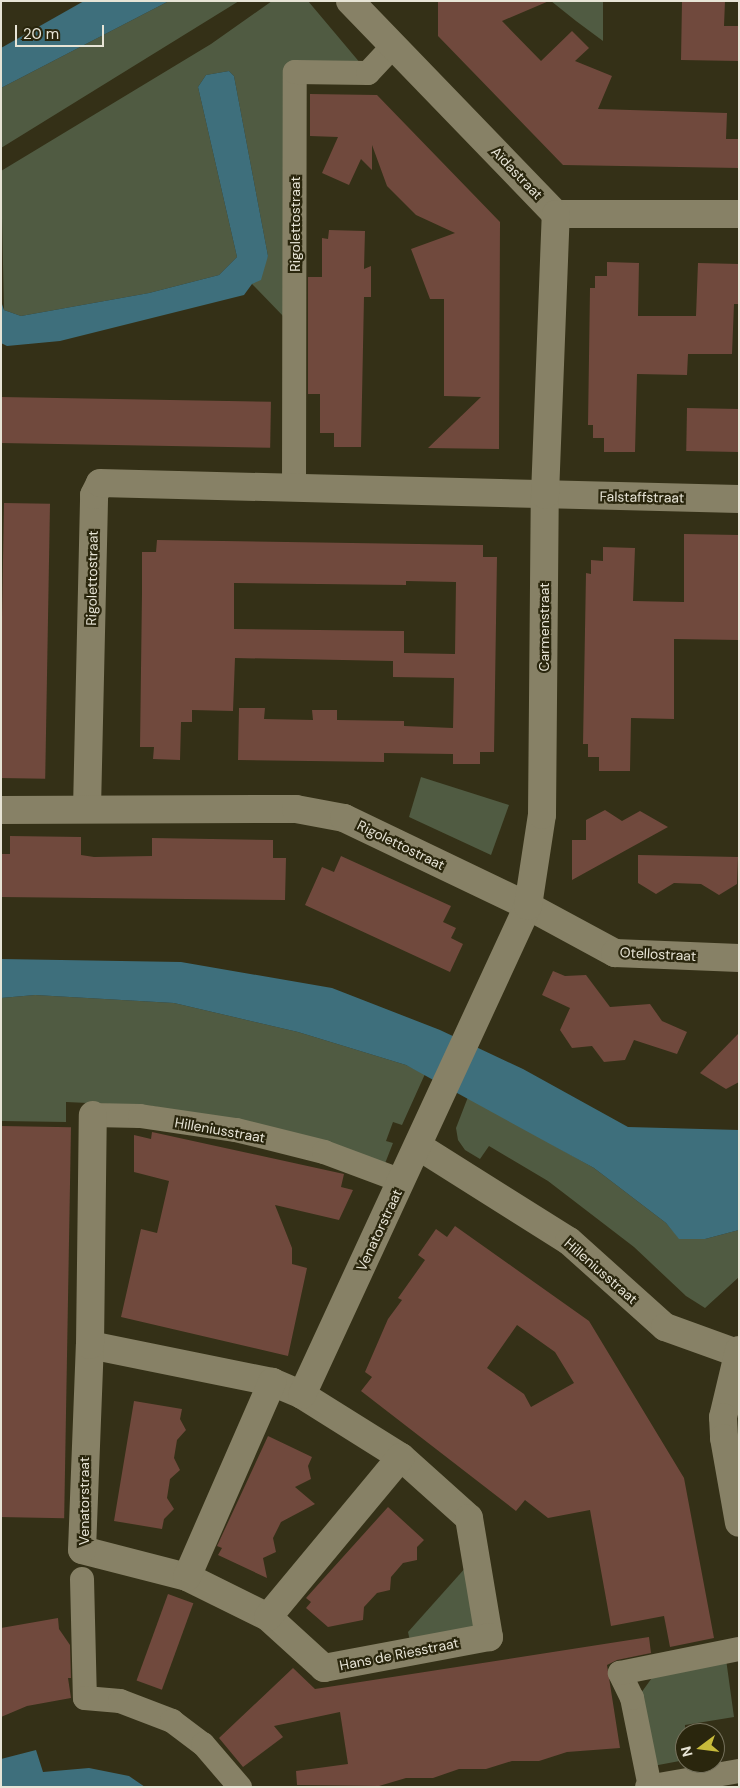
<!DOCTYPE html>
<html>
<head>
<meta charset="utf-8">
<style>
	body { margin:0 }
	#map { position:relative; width:740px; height:1788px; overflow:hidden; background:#343017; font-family:"DM Sans",sans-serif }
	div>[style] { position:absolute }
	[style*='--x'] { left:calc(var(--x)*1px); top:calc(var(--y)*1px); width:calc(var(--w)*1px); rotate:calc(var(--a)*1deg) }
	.green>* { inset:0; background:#505b42 }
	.water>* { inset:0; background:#3e6f7c }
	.building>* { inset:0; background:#70493d; transform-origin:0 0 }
	.pedestrian>* { height:24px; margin:-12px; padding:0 12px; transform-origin:12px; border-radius:12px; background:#878166 }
	.minor>* { height:28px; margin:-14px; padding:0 14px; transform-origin:14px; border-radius:14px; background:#878166 }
	.tertiary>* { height:28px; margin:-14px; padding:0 14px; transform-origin:14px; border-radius:14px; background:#878166 }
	span { translate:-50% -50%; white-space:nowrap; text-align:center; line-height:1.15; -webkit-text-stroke:4.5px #2a260d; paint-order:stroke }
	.street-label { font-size:14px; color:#e7e4d6 }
	.frame { position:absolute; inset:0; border:2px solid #e7e4d6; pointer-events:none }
	.north { position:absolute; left:675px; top:1723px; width:50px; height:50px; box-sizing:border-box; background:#2a260d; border:1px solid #76725d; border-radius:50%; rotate:255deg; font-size:14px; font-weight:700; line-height:20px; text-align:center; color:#e7e4d6 }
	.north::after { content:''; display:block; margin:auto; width:18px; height:22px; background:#c8bb3b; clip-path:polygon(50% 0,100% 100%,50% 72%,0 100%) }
	.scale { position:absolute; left:15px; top:25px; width:89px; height:22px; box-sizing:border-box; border:2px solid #e7e4d6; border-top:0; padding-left:6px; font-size:15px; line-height:18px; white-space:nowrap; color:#e7e4d6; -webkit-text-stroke:4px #2a260d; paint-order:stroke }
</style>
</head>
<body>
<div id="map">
	<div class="green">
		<div style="clip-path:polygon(169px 1px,239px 1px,1px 148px,1px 88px)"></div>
		<div style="clip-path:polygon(272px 1px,308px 1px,361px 64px,290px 66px,285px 318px,252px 284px,268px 256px,234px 76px,229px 71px,206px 75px,198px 87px,237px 257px,219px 275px,149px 293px,21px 316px,4px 310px,1px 171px,211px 44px)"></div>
		<div style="clip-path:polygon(551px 1px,603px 1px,603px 41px,576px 21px)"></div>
		<div style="clip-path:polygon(421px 777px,509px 805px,491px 855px,409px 817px)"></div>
		<div style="clip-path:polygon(35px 995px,174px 1003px,298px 1032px,406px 1065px,425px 1074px,402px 1125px,393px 1122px,386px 1141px,393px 1143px,384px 1166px,153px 1106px,66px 1102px,66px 1122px,1px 1121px,1px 998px)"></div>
		<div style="clip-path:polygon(468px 1097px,594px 1168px,666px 1223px,680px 1239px,705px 1239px,739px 1230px,739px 1277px,705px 1308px,686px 1296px,634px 1247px,548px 1181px,489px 1146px,480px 1159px,465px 1150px,458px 1140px,456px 1128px)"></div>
		<div style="clip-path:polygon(467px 1566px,477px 1627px,410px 1641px,408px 1632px)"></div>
		<div style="clip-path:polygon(726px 1659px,734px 1717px,685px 1725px,685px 1760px,653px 1766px,641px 1693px,654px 1675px)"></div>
	</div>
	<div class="water">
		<div style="clip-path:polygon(84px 1px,169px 1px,1px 88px,1px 48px)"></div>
		<div style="clip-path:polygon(229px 71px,234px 76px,268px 256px,261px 280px,252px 284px,244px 295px,60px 341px,7px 346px,1px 343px,1px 301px,4px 310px,21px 316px,149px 293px,219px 275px,237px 257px,198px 87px,206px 75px)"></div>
		<div style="clip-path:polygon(1px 959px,181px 962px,332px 988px,440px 1030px,523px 1069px,628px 1127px,739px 1130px,739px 1230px,705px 1239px,679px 1239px,666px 1223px,594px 1168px,406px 1065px,298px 1032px,174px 1003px,35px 995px,1px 998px)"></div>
		<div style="clip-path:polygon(36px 1750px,43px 1772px,89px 1768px,129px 1776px,145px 1787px,1px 1787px,1px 1759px)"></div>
	</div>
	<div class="building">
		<div style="clip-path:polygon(438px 1px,549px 1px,502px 21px,541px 61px,572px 31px,589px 48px,575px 61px,612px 76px,598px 109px,727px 113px,726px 139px,739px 139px,739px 168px,563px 165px,438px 36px)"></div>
		<div style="clip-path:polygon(682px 1px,725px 1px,724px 26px,739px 26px,739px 61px,681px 60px)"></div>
		<div style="clip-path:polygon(310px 94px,377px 95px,500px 222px,499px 449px,428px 448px,481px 397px,444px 396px,444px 299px,430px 299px,411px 249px,455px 233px,416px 215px,387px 186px,372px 145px,372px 170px,361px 159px,349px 185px,322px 173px,338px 137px,310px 136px)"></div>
		<div style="clip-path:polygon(329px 230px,365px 231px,364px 269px,371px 266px,371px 297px,364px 297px,361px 447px,334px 447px,334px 433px,320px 433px,320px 394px,308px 394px,308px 277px,322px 277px,322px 238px,328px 239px)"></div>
		<div style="clip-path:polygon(607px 262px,639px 263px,638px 316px,696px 316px,698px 263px,739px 264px,739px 304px,734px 304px,732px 354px,688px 354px,687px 375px,637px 374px,635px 452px,604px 452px,604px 438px,593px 438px,593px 425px,588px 425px,590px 288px,595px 288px,595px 276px,607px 276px)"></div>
		<div style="left:1px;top:397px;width:270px;height:46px;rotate:1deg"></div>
		<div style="left:687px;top:408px;width:52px;height:43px;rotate:1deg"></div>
		<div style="left:4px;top:503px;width:46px;height:275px;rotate:1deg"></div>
		<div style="clip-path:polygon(684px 534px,739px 535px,739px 640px,674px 639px,674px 719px,631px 718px,630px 771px,599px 771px,599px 757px,588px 757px,588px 744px,583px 744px,586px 573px,591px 574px,591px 560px,603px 561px,603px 547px,635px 548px,633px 601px,684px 602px)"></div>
		<div style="clip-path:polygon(evenodd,157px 540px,483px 545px,483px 557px,497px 557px,494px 752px,480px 752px,480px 764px,453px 764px,453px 754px,384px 753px,384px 762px,238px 760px,239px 708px,265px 708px,264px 719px,313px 720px,312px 710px,337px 710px,337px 720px,404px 721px,404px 726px,453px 728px,454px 678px,393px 677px,393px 661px,235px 658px,233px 711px,192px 710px,192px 722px,181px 722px,180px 760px,153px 759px,154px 747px,140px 747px,142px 592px,142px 552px,156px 552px,157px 540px,406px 581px,456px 582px,455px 654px,404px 653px,404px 631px,234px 629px,234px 583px,406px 585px,406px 581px)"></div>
		<div style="clip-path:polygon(605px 810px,622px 821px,640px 811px,668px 827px,572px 880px,572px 840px,586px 840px,586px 820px)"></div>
		<div style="clip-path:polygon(10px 836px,81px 837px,81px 855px,94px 857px,152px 856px,152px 838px,273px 840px,273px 858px,286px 858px,285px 900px,1px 897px,1px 854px,10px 854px)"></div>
		<div style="clip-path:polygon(638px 855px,738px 857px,737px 884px,719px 895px,701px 884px,674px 883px,656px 894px,638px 883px)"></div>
		<div style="clip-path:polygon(341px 856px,451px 906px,443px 922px,456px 928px,451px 938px,463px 944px,450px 972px,305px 905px,322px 867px,334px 872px)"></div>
		<div style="clip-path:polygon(553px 971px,565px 976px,586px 975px,610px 1007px,650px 1004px,662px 1021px,687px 1032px,677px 1054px,634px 1040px,625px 1060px,604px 1062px,592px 1046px,572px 1048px,560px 1030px,570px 1008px,542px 995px)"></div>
		<div style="clip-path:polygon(739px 1033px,739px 1082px,726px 1089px,700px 1073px)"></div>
		<div style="left:1px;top:1126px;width:70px;height:391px;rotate:1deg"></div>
		<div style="clip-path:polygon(152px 1132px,344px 1174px,341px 1187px,353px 1190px,339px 1220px,275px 1205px,292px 1248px,292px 1264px,307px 1268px,288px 1356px,121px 1317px,141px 1229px,157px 1233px,169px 1181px,134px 1172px,134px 1135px,151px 1139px)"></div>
		<div style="clip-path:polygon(evenodd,455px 1226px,589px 1321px,684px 1478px,714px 1638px,670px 1647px,664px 1616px,611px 1626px,590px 1510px,548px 1518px,525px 1500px,516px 1511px,361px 1391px,372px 1377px,365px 1372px,388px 1319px,402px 1300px,398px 1298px,425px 1260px,418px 1255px,436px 1229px,447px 1237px,455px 1226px,517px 1325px,555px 1352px,574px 1383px,531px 1407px,524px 1394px,487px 1368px,517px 1325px)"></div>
		<div style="clip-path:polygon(134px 1401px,182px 1409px,180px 1419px,186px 1430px,177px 1440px,174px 1458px,180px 1470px,170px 1479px,167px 1498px,174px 1509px,164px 1519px,162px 1529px,114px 1521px)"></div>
		<div style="clip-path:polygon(268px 1436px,312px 1457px,308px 1466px,311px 1479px,295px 1487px,315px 1504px,281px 1522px,273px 1538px,276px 1552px,263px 1558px,267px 1578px,218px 1555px,222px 1548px,217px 1546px)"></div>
		<div style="clip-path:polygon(388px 1507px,424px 1540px,417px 1547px,417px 1560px,403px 1563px,391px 1577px,390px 1590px,377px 1593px,364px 1607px,363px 1620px,328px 1627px,306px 1608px,311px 1602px,306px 1598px)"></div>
		<div style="left:168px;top:1594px;width:27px;height:92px;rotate:20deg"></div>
		<div style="clip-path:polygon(58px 1618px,59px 1629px,70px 1645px,71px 1678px,68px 1678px,71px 1698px,27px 1706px,1px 1717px,1px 1628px)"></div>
		<div style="clip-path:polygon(649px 1637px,651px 1653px,617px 1660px,607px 1665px,620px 1748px,567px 1752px,539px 1761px,512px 1761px,486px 1769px,459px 1769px,433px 1778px,406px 1778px,379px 1786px,297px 1785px,296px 1771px,348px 1764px,340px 1712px,274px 1726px,283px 1737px,243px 1767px,219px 1738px,293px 1668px,315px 1689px)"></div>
	</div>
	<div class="pedestrian">
		<div style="--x:294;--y:486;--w:414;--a:-89.9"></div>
		<div style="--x:295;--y:72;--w:73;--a:0.8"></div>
		<div style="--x:368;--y:73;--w:38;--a:-47"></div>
		<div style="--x:93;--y:1115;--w:47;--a:1.2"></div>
		<div style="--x:140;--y:1116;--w:97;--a:8.3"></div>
		<div style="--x:236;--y:1130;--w:91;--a:14"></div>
		<div style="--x:324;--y:1152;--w:83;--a:20.4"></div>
		<div style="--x:82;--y:1579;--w:119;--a:88.6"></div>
		<div style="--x:85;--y:1698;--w:35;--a:5"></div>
		<div style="--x:120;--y:1701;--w:56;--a:21"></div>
		<div style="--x:172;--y:1721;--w:39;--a:37"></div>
		<div style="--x:203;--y:1744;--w:57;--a:49.3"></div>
		<div style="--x:647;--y:1787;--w:93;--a:-9.9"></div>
		<div style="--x:650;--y:1787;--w:91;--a:-101.4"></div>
		<div style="--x:632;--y:1698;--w:28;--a:-116"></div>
		<div style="--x:620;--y:1673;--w:121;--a:-11.4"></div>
	</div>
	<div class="minor">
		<div style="--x:350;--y:1;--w:296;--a:46"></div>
		<div style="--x:556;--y:214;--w:183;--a:0"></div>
		<div style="--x:87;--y:809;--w:314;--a:-88.7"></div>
		<div style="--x:94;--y:495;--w:13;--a:-63"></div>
		<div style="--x:100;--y:483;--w:639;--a:1.43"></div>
		<div style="--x:1;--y:810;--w:295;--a:-0.2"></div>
		<div style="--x:296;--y:809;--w:49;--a:10.6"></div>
		<div style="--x:344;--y:818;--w:204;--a:25.6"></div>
		<div style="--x:528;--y:906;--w:99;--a:28.4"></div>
		<div style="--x:615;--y:953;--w:124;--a:2.3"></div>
		<div style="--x:418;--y:1146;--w:178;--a:32.2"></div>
		<div style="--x:569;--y:1241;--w:129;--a:41.9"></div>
		<div style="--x:665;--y:1327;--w:77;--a:19.9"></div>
		<div style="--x:90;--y:1345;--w:186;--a:11.5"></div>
		<div style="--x:272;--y:1382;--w:33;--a:23"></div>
		<div style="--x:302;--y:1395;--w:117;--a:32.1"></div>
		<div style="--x:401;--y:1457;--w:91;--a:41.9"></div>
		<div style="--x:469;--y:1518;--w:121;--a:80.5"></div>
		<div style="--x:489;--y:1637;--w:168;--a:169.4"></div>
		<div style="--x:324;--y:1668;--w:76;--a:-137.7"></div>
		<div style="--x:268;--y:1617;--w:90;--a:-153.7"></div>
		<div style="--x:187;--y:1577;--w:108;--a:-165.6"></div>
		<div style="--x:82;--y:1550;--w:205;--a:-87.8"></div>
		<div style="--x:90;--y:1345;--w:230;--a:-89.3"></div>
		<div style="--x:302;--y:1395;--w:539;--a:-65.2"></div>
		<div style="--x:528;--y:906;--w:92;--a:-81.3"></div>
		<div style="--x:542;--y:815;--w:320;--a:-89.5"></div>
		<div style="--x:545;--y:495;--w:281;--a:-87.8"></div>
		<div style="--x:187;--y:1577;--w:213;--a:-66.4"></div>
		<div style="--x:268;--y:1617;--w:208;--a:-50.3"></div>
	</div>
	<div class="tertiary">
		<div style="--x:739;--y:1350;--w:69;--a:103.4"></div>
		<div style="--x:723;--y:1417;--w:21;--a:87"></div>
		<div style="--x:724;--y:1438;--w:86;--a:80"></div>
	</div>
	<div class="street-label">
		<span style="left:517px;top:173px;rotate:46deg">Aïdastraat</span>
		<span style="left:295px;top:224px;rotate:-90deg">Rigolettostraat</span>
		<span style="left:642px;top:497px;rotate:1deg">Falstaffstraat</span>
		<span style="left:92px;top:578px;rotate:-89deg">Rigolettostraat</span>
		<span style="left:544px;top:627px;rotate:-90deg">Carmenstraat</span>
		<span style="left:401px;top:845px;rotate:26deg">Rigolettostraat</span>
		<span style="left:658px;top:954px;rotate:3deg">Otellostraat</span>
		<span style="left:220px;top:1130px;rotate:10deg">Hilleniusstraat</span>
		<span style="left:379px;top:1230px;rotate:-65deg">Venatorstraat</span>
		<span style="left:601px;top:1271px;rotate:41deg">Hilleniusstraat</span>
		<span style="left:84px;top:1501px;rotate:-90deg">Venatorstraat</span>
		<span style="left:399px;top:1654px;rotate:-11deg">Hans de Riesstraat</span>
	</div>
	<div class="frame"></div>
	<div class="north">N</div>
	<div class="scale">20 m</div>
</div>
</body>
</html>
